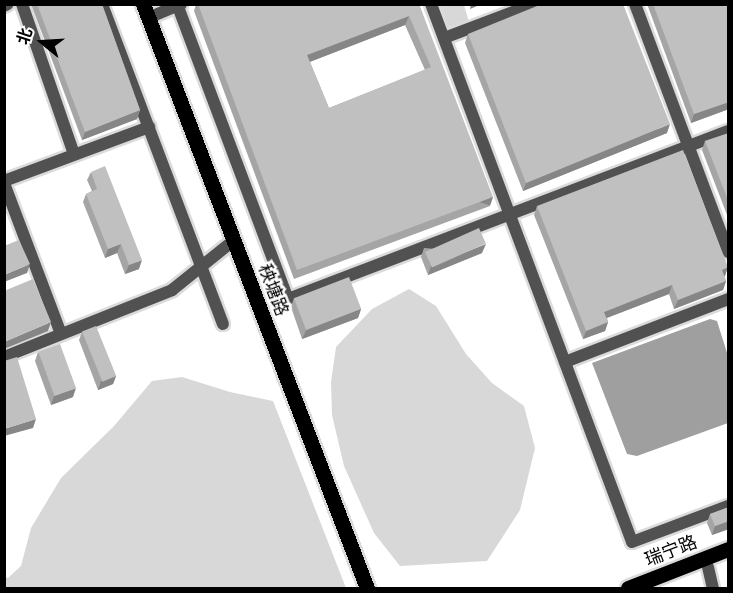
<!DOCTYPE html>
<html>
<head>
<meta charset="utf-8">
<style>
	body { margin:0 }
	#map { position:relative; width:733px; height:593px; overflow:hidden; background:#fff; font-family:"Fira Sans Condensed","Noto Sans SC",sans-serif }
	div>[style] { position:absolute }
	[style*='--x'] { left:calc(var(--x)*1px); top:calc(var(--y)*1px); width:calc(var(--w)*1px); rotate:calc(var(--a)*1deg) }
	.green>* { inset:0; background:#d8d8d8 }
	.water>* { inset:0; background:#9f9f9f }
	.roads { filter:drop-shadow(2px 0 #dbdbdb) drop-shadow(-2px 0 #dbdbdb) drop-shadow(0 2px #dbdbdb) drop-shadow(0 -2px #dbdbdb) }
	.minor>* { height:12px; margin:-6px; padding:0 6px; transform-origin:6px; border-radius:6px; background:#515151 }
	.major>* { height:15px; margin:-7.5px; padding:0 7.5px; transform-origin:7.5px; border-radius:7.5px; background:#000 }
	.wall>* { inset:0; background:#a5a5a5 }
	.shaded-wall>* { inset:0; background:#868686; transform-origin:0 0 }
	.building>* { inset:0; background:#c0c0c0; transform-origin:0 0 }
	span { translate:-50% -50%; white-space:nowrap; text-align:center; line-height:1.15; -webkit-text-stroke:5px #fff; paint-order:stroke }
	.street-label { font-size:18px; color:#000 }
	.frame { position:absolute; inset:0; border:6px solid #000; pointer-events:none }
	.north { position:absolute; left:12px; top:12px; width:60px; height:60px; -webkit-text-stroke:4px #fff; paint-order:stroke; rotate:288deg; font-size:16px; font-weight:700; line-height:24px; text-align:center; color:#000 }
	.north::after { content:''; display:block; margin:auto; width:21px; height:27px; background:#000; clip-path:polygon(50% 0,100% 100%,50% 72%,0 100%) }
</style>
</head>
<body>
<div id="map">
	<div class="green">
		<div style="clip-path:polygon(439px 5px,464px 5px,469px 22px,448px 27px)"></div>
		<div style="clip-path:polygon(409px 289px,436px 306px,466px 354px,492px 383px,524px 406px,535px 448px,520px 510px,487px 561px,400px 566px,374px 533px,344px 466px,332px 415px,331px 382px,336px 347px,372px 309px)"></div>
		<div style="clip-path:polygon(182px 377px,230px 392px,273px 401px,346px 588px,5px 588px,5px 577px,8px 578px,21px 566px,31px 528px,61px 478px,114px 426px,152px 381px)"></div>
	</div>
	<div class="water">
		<div style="clip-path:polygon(710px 319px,717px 321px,728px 356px,728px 423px,637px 456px,627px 454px,592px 363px)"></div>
	</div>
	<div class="roads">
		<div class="minor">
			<div style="--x:22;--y:4;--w:159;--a:70.9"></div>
			<div style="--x:102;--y:4;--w:342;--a:69.3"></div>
			<div style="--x:177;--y:4;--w:315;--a:69.4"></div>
			<div style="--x:288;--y:299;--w:471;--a:-20.9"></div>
			<div style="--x:431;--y:4;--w:574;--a:69.51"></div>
			<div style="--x:632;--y:542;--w:103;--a:-20.6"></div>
			<div style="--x:635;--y:4;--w:265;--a:69.4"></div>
			<div style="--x:4;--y:6;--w:4;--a:-27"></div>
			<div style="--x:148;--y:18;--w:36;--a:-23"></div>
			<div style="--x:444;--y:38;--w:96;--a:-20.7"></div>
			<div style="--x:4;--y:181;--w:155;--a:-20.4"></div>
			<div style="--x:4;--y:183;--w:161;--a:69.3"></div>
			<div style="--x:4;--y:357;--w:181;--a:-21.7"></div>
			<div style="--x:172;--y:290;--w:78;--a:-38.8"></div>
			<div style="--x:565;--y:362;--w:175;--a:-21.1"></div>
			<div style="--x:708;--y:567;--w:22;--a:77"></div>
		</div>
		<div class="major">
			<div style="--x:143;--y:4;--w:625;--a:69.02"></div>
			<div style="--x:628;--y:588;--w:107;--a:-21.3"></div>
		</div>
	</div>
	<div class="wall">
		<div style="clip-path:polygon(31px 4px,102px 4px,140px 110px,137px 119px,82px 140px)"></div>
		<div style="clip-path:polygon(evenodd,196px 4px,419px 4px,490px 206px,294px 279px,194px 11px,196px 4px,405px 25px,425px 70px,329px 108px,310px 62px,405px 25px)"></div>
		<div style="clip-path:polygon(647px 4px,729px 4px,729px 109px,691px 123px)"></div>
		<div style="clip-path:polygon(468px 34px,667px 133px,523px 191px,465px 43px)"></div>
		<div style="clip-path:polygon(729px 133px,729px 220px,702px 150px,705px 141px)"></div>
		<div style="clip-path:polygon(91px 172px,139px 269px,125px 274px,117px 253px,105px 258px,83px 202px,86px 194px,92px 191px,87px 180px)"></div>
		<div style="clip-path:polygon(537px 206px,728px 267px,724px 276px,726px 281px,723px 290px,674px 309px,669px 294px,607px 318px,608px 322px,605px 331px,583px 339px,534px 215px)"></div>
		<div style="clip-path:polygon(424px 248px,482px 253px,428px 275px,421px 257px)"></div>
		<div style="clip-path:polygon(294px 298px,361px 309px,358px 318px,302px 339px,291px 307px)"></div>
		<div style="clip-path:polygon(82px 332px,116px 376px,113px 384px,98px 390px,79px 340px)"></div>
		<div style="clip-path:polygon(38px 352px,73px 397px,51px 405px,35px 361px)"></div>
		<div style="clip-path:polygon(729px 507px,729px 529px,712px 535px,707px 523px,710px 514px)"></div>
	</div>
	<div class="shaded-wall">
		<div style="clip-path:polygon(471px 4px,482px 4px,470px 9px)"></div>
		<div style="clip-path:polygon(409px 16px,405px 25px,304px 64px,307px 55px)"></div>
		<div style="clip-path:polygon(729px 102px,729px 109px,691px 123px,694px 114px)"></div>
		<div style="clip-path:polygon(140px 110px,137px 119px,82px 140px,85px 132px)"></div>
		<div style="clip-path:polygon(670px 124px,667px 133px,523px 191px,526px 183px)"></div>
		<div style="left:493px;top:197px;width:9px;height:209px;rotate:108deg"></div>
		<div style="clip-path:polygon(121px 244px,117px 253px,105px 258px,108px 249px)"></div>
		<div style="clip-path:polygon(486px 244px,482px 253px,428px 275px,431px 266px)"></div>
		<div style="clip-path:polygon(142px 260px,139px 269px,125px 274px,129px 265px)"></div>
		<div style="clip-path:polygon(30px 264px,27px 273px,4px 282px,4px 275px)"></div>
		<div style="clip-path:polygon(728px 267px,725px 276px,719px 278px,722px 270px)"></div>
		<div style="clip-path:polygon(726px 281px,723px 290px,674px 309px,678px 300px)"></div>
		<div style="clip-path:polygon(672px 285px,669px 294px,601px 320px,604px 312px)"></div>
		<div style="clip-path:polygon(361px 309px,358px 318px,302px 339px,306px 330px)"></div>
		<div style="clip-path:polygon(51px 322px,48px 331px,4px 349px,4px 342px)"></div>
		<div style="clip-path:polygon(608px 322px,605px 331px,583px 339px,586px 331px)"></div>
		<div style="clip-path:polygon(116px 376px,113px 384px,98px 390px,101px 381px)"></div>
		<div style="clip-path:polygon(76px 388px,73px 397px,51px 405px,54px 396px)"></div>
		<div style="clip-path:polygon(36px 419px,33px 428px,4px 436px,4px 429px)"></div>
		<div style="clip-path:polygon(729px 521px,729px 529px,712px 535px,715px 526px)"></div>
	</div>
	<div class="building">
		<div style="clip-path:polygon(37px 4px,102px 4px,140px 110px,85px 132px)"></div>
		<div style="clip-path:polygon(evenodd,198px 4px,419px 4px,493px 197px,297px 270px,198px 4px,409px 16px,431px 67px,329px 108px,307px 55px,409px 16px)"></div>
		<div style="clip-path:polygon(542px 4px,623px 4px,670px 124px,526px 183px,468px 34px)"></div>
		<div style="clip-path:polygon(653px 4px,729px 4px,729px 102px,694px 114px)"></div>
		<div style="clip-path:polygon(729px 133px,729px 203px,705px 141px)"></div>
		<div style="clip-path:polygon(683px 150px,728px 267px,722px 270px,726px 281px,678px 300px,672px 285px,604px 312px,608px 322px,586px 331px,537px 206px)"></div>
		<div style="clip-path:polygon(105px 166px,142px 260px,129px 265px,121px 244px,108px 249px,86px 194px,97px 189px,91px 172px)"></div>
		<div style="left:479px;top:228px;width:17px;height:59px;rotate:66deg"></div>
		<div style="clip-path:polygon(19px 240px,30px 264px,4px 275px,4px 246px)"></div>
		<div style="left:349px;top:277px;width:34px;height:59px;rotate:69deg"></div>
		<div style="clip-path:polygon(33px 279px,51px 322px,4px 342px,4px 291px)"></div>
		<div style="left:96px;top:326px;width:54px;height:15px;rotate:68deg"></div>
		<div style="left:60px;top:344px;width:47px;height:23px;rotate:70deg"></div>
		<div style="clip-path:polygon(17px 357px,36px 419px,4px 429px,4px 361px)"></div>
		<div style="clip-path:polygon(729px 507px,729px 521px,715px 526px,710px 514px)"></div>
	</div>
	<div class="street-label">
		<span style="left:273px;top:290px;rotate:69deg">秧塘路</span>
		<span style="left:671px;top:551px;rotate:-21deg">瑞宁路</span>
	</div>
	<div class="frame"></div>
	<div class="north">北</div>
</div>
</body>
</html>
